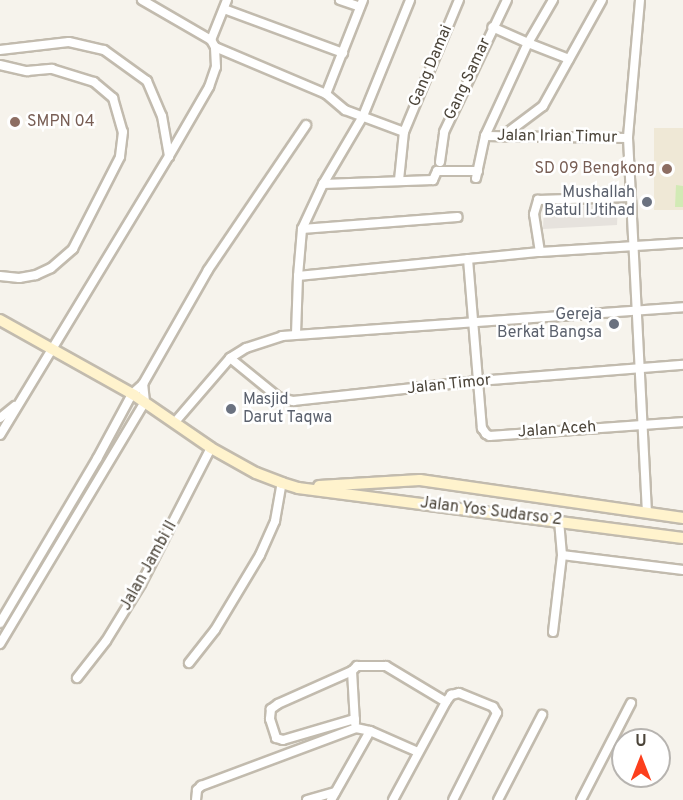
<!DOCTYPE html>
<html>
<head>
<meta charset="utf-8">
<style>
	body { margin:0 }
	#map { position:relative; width:683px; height:800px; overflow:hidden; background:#f6f3ec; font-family:Overpass,sans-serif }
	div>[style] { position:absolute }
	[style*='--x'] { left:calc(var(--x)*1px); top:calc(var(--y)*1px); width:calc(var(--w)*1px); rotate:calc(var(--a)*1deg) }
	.industrial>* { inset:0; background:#e6e2dd }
	.education>* { inset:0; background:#efe8d6; transform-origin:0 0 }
	.green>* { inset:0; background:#d2eab5 }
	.roads { filter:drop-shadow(2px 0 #c2bbae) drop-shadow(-2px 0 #c2bbae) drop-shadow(0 2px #c2bbae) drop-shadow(0 -2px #c2bbae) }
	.street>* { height:8px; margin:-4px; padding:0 4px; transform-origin:4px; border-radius:4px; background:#fff }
	.secondary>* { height:10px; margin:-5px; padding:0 5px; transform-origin:5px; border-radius:5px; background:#fff3cd }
	.dots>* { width:16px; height:16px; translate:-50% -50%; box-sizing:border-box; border:3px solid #fff; border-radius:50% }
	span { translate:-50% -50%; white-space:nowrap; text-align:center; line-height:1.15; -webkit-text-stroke:5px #fff; paint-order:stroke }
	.street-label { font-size:16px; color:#4b4439 }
	.education-label { font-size:16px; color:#785e54 }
	.left { translate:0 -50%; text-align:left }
	.right { translate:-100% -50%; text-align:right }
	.worship-label { font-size:16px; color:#5b616d }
	.north { position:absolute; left:611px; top:728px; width:60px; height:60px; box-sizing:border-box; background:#fff; border:2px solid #b7b4b0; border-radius:50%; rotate:0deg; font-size:16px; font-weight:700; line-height:24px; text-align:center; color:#4b4439 }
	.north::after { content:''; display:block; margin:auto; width:21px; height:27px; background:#fc3f1d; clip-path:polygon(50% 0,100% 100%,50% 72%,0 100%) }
</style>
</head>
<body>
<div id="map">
	<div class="industrial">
		<div style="clip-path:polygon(618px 205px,617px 225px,543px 229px,544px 206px)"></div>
	</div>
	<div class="education">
		<div style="left:654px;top:128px;width:29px;height:82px"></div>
	</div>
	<div class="green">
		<div style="clip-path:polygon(676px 185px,683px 186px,683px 207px,675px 207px)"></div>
	</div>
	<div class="roads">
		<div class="street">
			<div style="--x:142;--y:0;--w:80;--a:30.1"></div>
			<div style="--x:340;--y:0;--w:21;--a:19"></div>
			<div style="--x:363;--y:0;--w:101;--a:111.5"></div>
			<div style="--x:326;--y:94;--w:25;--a:40"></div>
			<div style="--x:345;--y:110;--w:63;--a:20.4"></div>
			<div style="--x:553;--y:0;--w:50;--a:120.2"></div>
			<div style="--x:528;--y:43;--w:44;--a:21.3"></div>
			<div style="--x:640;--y:0;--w:139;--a:95"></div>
			<div style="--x:628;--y:138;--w:375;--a:87.1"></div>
			<div style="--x:224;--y:9;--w:127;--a:20.3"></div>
			<div style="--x:215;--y:47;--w:121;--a:22.9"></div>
			<div style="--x:0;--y:50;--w:69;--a:-6.6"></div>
			<div style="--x:69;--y:42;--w:36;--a:13"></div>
			<div style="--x:104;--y:50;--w:53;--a:35.8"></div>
			<div style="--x:147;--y:81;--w:38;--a:67"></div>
			<div style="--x:162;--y:116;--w:41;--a:80.1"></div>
			<div style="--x:169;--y:156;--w:326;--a:121.2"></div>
			<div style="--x:0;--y:65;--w:28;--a:13"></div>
			<div style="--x:27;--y:71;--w:25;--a:-5"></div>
			<div style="--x:52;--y:69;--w:44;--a:17.2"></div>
			<div style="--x:94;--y:82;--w:25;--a:40"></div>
			<div style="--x:113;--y:98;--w:35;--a:74"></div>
			<div style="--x:123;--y:132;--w:25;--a:97"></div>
			<div style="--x:120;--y:157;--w:103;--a:117.1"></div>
			<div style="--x:73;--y:249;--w:29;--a:139"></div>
			<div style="--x:51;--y:268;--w:17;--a:155"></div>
			<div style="--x:36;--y:275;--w:17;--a:170"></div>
			<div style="--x:19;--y:278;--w:19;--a:-174"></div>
			<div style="--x:485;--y:136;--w:143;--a:0.8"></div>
			<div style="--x:503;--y:136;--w:50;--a:-36.9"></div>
			<div style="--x:543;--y:106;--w:121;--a:-60.9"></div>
			<div style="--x:169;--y:156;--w:80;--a:-59.9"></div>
			<div style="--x:209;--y:87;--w:21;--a:-71"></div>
			<div style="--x:216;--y:67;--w:20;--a:-93"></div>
			<div style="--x:215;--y:47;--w:8;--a:-120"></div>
			<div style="--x:211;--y:40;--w:43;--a:-68.2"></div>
			<div style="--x:440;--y:162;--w:30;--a:-82"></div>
			<div style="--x:444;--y:132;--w:146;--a:-64.5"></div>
			<div style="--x:476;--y:178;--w:43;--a:-77.9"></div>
			<div style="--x:485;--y:136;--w:102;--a:-65.2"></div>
			<div style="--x:528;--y:43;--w:39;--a:-156"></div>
			<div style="--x:399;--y:180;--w:48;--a:-84.1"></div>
			<div style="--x:404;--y:132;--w:143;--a:-67.4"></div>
			<div style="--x:323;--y:184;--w:110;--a:-2.1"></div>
			<div style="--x:433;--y:180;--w:10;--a:-66"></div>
			<div style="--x:437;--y:171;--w:41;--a:0"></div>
			<div style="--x:302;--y:229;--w:156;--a:-4.4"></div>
			<div style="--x:540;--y:252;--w:38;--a:-99"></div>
			<div style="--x:534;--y:214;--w:15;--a:-74"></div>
			<div style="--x:538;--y:200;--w:92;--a:-1.9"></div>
			<div style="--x:468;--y:259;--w:170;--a:85.3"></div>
			<div style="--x:482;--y:428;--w:7;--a:56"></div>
			<div style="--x:486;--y:434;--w:4;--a:27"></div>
			<div style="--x:490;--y:436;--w:194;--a:-4.1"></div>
			<div style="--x:298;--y:276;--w:47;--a:-85.1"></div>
			<div style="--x:302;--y:229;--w:50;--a:-65"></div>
			<div style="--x:323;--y:184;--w:79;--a:-59.5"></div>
			<div style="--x:363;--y:116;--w:125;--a:-67.9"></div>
			<div style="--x:296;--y:334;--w:58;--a:-88"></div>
			<div style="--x:298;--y:276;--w:243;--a:-5.7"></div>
			<div style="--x:540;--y:252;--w:143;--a:-3.6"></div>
			<div style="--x:230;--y:358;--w:62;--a:39.1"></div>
			<div style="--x:278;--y:397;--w:16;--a:15"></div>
			<div style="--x:293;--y:401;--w:186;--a:-6.2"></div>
			<div style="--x:478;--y:381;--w:206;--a:-4.5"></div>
			<div style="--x:0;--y:418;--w:19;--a:-39"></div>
			<div style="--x:175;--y:422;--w:84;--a:-49.3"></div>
			<div style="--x:230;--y:358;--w:19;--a:-32"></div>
			<div style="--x:246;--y:348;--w:38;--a:-18"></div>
			<div style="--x:282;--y:336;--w:402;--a:-4.1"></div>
			<div style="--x:562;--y:555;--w:122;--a:7.1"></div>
			<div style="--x:0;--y:623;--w:191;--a:-59.4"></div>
			<div style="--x:97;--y:459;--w:74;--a:-61.7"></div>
			<div style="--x:132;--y:394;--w:15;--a:-42"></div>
			<div style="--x:143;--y:384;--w:131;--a:-60.3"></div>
			<div style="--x:208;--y:270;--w:175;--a:-55.9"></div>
			<div style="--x:553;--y:632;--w:78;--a:-83.3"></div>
			<div style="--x:562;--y:555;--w:35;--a:-95"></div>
			<div style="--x:0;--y:644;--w:282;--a:-59.1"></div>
			<div style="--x:145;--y:402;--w:18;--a:-96"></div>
			<div style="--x:189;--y:663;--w:42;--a:-51.8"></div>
			<div style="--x:215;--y:630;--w:87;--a:-59"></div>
			<div style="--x:260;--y:555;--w:37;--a:-66"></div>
			<div style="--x:275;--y:521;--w:39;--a:-80"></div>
			<div style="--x:352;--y:671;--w:81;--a:156"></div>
			<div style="--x:278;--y:704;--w:9;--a:144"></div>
			<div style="--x:271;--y:709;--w:10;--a:96"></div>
			<div style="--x:270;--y:719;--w:20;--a:72"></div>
			<div style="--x:276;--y:738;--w:7;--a:16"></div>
			<div style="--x:283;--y:740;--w:75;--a:-16.3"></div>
			<div style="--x:77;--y:678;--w:47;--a:-51.9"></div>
			<div style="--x:106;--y:641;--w:67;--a:-58.4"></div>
			<div style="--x:141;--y:584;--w:153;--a:-62.8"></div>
			<div style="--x:355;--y:723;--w:52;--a:-93.3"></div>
			<div style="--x:352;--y:671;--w:7;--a:-45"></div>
			<div style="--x:357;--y:666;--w:29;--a:0"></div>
			<div style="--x:386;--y:666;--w:70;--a:31"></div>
			<div style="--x:196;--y:800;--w:10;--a:-84"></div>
			<div style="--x:197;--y:790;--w:6;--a:-45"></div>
			<div style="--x:201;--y:786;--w:165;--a:-20.5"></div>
			<div style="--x:356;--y:728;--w:14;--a:12"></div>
			<div style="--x:370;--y:731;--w:52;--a:23.6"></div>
			<div style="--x:307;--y:800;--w:29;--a:-16"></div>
			<div style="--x:331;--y:800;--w:79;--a:-60.5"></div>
			<div style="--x:393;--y:800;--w:111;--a:-61.6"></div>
			<div style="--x:446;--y:702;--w:9;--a:-54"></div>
			<div style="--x:451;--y:695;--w:8;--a:-14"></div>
			<div style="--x:459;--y:693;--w:37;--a:22"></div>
			<div style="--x:493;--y:707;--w:7;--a:56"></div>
			<div style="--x:497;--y:713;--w:97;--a:116.8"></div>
			<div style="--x:498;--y:800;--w:96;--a:-62.6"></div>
			<div style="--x:581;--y:800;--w:109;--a:-62.7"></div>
		</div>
		<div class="secondary">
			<div style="--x:0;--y:320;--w:154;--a:29.2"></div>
			<div style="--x:134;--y:395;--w:93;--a:34.5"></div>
			<div style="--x:211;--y:448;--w:51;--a:29.1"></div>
			<div style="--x:256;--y:473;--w:28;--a:21"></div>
			<div style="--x:282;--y:483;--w:17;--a:17"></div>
			<div style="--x:298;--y:488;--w:388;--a:7.4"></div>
			<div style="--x:319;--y:486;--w:101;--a:-3.4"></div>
			<div style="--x:420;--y:480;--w:266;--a:8.2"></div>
		</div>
	</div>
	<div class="dots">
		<div style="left:15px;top:122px;background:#8d6e63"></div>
		<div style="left:667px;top:169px;background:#8d6e63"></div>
		<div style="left:647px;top:202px;background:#6b7280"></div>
		<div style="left:614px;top:324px;background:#6b7280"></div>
		<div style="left:231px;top:409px;background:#6b7280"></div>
	</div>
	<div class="street-label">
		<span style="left:431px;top:66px;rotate:-67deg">Gang Damai</span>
		<span style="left:468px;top:79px;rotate:-65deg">Gang Samar</span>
		<span style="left:557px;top:137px;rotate:1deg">Jalan Irian Timur</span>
		<span style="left:449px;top:385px;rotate:-6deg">Jalan Timor</span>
		<span style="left:557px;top:430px;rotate:-4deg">Jalan Aceh</span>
		<span style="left:491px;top:512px;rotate:7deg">Jalan Yos Sudarso 2</span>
		<span style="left:149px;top:566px;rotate:-61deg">Jalan Jambi II</span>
	</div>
	<div class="education-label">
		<span class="left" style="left:27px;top:122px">SMPN 04</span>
		<span class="right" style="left:655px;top:169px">SD 09 Bengkong</span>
	</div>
	<div class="worship-label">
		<span class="right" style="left:635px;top:202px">Mushallah<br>Batul IJtihad</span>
		<span class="right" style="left:602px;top:324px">Gereja<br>Berkat Bangsa</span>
		<span class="left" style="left:243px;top:409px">Masjid<br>Darut Taqwa</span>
	</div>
	<div class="north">U</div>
</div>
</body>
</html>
